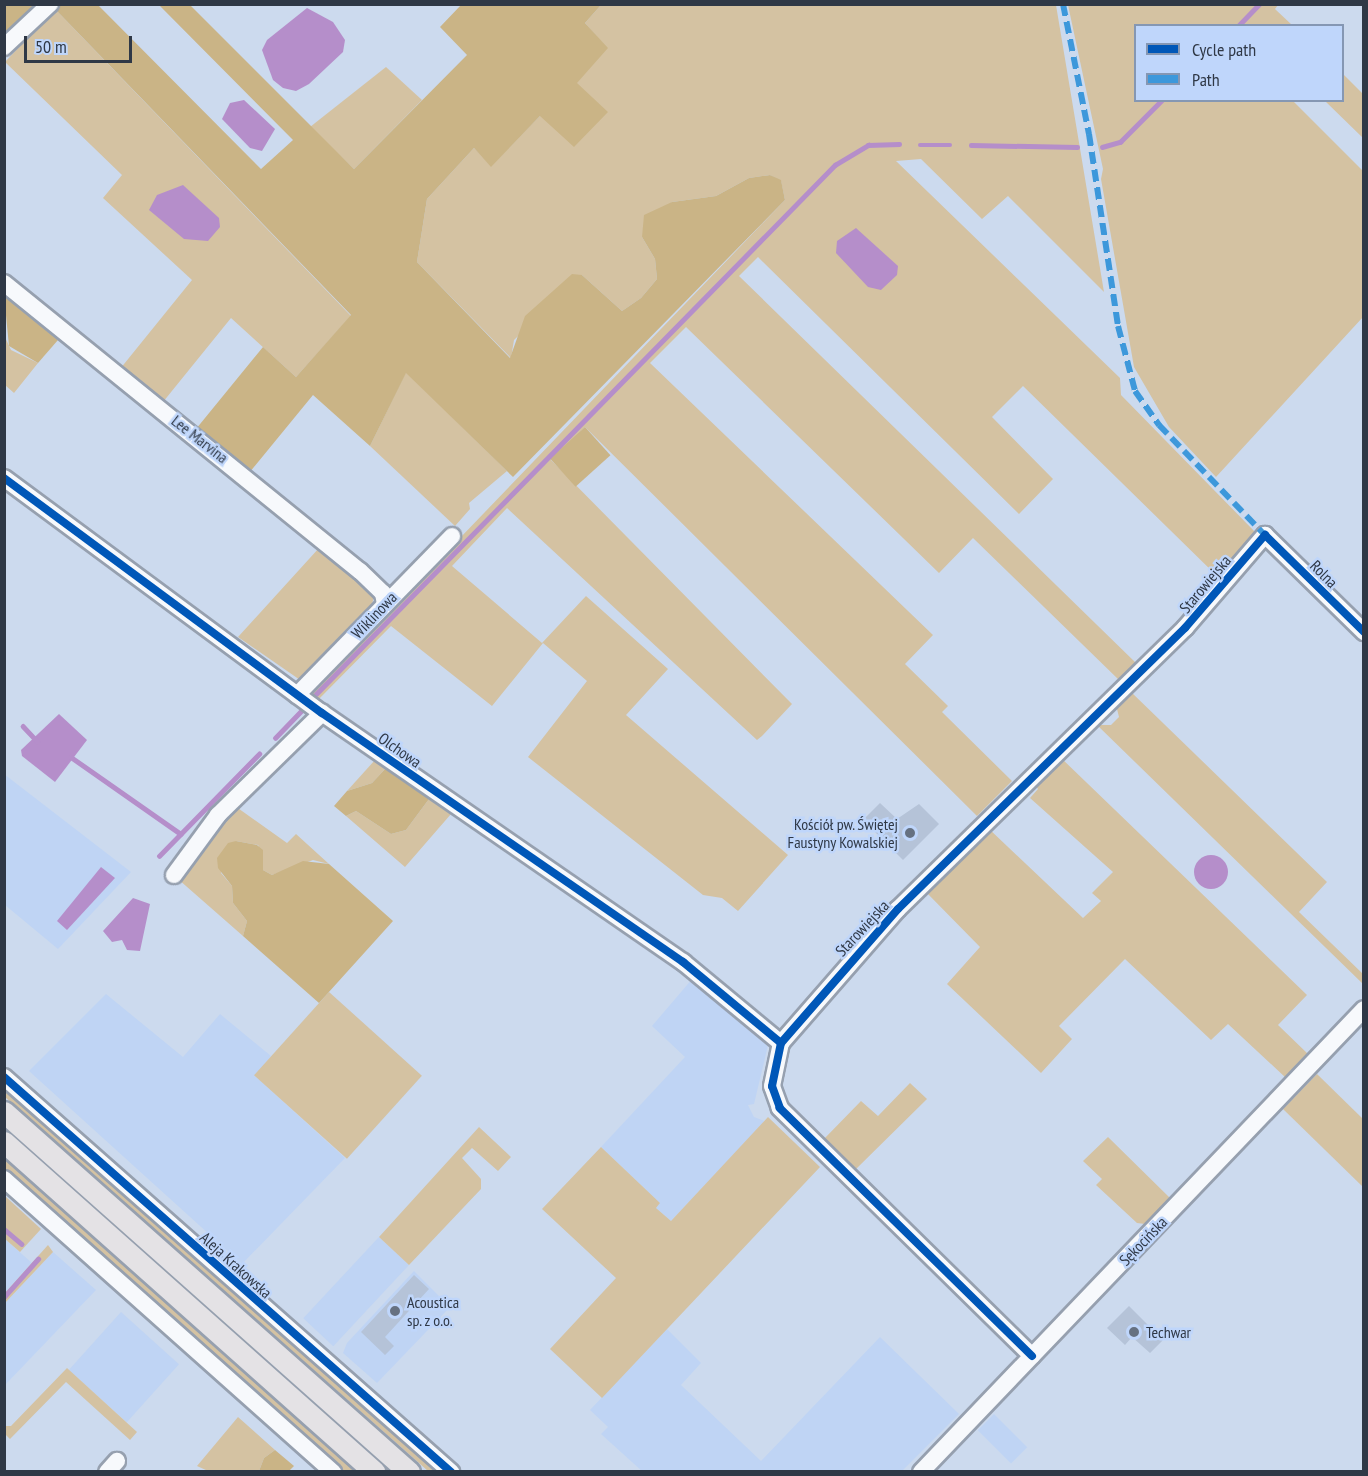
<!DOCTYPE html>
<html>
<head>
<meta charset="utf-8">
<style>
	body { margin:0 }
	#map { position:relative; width:1368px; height:1476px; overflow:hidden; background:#ccdaee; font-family:"PT Sans Narrow",sans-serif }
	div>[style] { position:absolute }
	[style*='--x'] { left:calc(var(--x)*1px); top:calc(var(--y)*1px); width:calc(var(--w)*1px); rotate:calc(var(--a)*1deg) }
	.built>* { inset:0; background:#bfd4f4; transform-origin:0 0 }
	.green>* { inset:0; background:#d4c2a2; transform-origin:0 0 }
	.forest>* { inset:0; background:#cab486; transform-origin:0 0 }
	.water>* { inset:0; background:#b58eca }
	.round { border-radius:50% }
	.stream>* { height:4.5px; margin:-2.25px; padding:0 2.25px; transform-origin:2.25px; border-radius:2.25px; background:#b58eca }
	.building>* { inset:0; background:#b5c3d8 }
	.roads { filter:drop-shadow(2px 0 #96a0af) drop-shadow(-2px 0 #96a0af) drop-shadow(0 2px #96a0af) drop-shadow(0 -2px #96a0af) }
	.minor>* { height:16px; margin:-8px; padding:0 8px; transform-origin:8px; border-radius:8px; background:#f7f9fc }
	.major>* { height:21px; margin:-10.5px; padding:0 10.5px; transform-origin:10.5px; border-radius:10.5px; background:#e4e2e5 }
	.quiet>* { height:6px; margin-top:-3px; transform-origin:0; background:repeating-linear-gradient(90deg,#3d98db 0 12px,transparent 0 18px) }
	.cycleway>* { height:8px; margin:-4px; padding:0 4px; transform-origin:4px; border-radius:4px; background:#0057b8 }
	.dots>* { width:16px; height:16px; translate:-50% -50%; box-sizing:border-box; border:3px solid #bfd6fb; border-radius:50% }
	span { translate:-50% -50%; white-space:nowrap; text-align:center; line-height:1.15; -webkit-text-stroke:5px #bfd6fb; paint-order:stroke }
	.street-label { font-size:16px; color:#2f3846 }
	.poi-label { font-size:16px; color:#2f3846 }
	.right { translate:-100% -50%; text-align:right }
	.left { translate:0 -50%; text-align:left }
	.frame { position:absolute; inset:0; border:6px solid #2f3846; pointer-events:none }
	.legend { position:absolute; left:1134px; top:24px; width:210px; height:78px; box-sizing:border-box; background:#bfd6fb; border:2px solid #8597b3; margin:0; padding:8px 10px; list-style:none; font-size:18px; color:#2f3846 }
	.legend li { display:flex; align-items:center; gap:12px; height:30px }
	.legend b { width:30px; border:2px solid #8597b3 }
	.scale { position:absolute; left:24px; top:36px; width:108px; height:27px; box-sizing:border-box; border:3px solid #2f3846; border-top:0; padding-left:8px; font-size:18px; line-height:21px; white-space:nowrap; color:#2f3846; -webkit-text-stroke:4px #bfd6fb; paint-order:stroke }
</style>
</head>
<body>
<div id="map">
	<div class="built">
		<div style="clip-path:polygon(4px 774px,131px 872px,58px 949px,5px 905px)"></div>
		<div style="clip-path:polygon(693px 978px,769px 1041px,754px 1104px,748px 1105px,754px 1117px,765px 1121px,671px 1221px,656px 1208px,660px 1203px,601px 1147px,685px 1057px,652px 1026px)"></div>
		<div style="clip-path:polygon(106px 994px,183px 1057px,220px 1014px,271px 1056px,255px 1076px,345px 1158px,242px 1264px,29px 1071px)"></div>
		<div style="left:379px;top:1237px;width:41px;height:111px;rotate:43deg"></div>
		<div style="clip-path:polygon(5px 1239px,32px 1263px,5px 1293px)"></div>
		<div style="clip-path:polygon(53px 1252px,96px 1290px,5px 1385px,5px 1303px)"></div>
		<div style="clip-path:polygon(414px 1271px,450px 1307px,377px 1383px,343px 1353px,347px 1343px)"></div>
		<div style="left:121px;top:1312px;width:78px;height:78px;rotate:42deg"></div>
		<div style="clip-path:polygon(667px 1329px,701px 1363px,681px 1385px,761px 1461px,880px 1337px,959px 1414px,902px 1471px,643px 1472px,601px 1434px,608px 1427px,590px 1410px)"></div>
		<div style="left:994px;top:1414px;width:47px;height:23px;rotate:45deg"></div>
	</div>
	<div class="green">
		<div style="clip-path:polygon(601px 5px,1056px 5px,1104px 292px,1008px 196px,982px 219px,921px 159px,896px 161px,1120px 378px,1121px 395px,1257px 534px,1218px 577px,1023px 386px,992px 417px,1053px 479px,1019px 514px,758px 257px,739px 276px,1136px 663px,1119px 680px,973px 538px,939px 573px,686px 327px,650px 363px,933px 635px,905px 664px,948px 706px,942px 712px,1012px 781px,977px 816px,585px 427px,551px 460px,792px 704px,762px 736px,757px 740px,507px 508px,452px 566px,542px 643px,586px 596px,668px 669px,626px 715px,788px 855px,738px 911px,722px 898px,703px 895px,528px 757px,587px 681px,543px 643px,492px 706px,391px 626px,317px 701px,309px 695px,785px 200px,781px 181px,770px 175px,749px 178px,716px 196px,672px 202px,642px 237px,655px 259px,657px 279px,641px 298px,622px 311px,582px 275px,514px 340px,511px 358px,417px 262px,427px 199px,474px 148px,491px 166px,540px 116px,607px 112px,576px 83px,607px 48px,585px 23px)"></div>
		<div style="clip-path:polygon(1068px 5px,1278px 5px,1275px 9px,1292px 25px,1136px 26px,1136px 100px,1293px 101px,1363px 171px,1363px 317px,1216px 477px,1169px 427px,1134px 367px,1101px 179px,1103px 169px)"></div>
		<div style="clip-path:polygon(55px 9px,351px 316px,296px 377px,231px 318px,163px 402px,120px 369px,192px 280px,103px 198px,122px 175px,5px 62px)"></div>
		<div style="clip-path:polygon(386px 67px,422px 100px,354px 169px,310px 127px)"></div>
		<div style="clip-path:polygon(1343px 74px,1363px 94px,1363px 138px,1325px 101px,1342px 100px)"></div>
		<div style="clip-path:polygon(4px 335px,11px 350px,38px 363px,14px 393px,5px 385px)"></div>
		<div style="clip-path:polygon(406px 372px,507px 471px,469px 503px,470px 509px,455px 526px,370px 446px)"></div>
		<div style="clip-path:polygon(312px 538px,374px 596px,371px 609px,303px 682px,238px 637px,319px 548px)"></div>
		<div style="clip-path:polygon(1130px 691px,1327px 882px,1299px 912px,1363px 974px,1363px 984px,1097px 725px,1111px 725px,1119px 717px,1116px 705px)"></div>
		<div style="clip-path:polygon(1059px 756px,1307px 995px,1278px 1025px,1308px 1054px,1286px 1078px,1228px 1024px,1211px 1040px,1125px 959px,1059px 1026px,1072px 1039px,1041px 1073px,947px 984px,980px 947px,925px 891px,987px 827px,1083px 918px,1101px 901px,1092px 893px,1113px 872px,1030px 798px,1038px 789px,1033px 782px)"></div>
		<div style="clip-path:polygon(375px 760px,386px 768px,372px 783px,347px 791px)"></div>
		<div style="clip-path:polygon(429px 799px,451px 814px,405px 867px,346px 816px,356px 811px,391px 834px,406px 830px)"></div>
		<div style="clip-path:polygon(235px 806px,287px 843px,296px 834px,329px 864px,313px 860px,272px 875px,263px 870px,263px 855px,258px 845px,236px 841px,221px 873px,232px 886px,233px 903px,247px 921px,243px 936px,178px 879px)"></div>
		<div style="left:329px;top:992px;width:125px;height:112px;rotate:42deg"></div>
		<div style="clip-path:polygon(1317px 1074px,1363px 1119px,1363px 1187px,1283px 1109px)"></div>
		<div style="clip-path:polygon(910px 1083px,927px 1099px,855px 1170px,824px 1139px,861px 1101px,878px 1116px)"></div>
		<div style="clip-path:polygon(4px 1088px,314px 1363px,442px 1471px,428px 1471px,5px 1097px)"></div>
		<div style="clip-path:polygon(768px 1117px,820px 1167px,602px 1398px,550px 1349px,616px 1278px,542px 1209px,601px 1147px,660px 1203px,656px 1208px,671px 1221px)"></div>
		<div style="clip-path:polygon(479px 1127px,511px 1157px,498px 1171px,472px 1148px,462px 1158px,481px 1179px,481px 1189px,409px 1265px,379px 1237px)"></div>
		<div style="clip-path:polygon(1108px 1137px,1170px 1198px,1145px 1224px,1137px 1223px,1096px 1185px,1102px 1179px,1083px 1161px)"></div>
		<div style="clip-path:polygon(5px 1153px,363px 1471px,344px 1471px,162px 1310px,5px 1170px)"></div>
		<div style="clip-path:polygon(5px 1196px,41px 1229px,20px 1252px,5px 1239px)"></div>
		<div style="clip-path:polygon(48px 1245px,53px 1252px,5px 1303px,5px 1293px)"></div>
		<div style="clip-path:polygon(67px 1368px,137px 1432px,130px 1440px,66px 1382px,10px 1439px,5px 1434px,5px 1426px,11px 1426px)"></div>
		<div style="clip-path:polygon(238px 1417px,275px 1450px,264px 1458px,259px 1471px,208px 1471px,197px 1466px)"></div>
	</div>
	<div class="forest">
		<div style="clip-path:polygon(5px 5px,39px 5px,5px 38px)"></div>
		<div style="clip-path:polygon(60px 5px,98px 5px,261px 169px,293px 140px,159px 5px,190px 5px,354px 169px,467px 55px,440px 27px,461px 5px,601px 5px,585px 23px,608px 48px,577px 83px,608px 112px,574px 147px,540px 116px,491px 167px,474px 148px,427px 199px,417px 262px,510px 358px,525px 316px,572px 274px,582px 275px,622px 311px,641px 298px,657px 279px,655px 259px,642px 237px,644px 215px,672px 202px,716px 196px,749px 178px,770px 175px,781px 180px,785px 200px,513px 477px,406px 373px,370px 446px,313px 395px,249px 473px,196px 429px,263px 347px,296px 377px,351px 315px,55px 9px)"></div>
		<div style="clip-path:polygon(4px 295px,58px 340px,38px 363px,9px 346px)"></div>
		<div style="left:585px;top:427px;width:38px;height:47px;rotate:48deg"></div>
		<div style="clip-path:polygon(386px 768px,429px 799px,406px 830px,391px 834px,356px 811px,346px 816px,334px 806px,347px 791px,372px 783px)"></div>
		<div style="clip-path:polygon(236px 841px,257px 845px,263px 850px,263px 870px,272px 875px,303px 861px,329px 864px,393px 921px,319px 1003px,243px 936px,247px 921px,233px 903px,232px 886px,218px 868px,217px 858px,228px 843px)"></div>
		<div style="clip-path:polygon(275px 1450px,294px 1466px,289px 1471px,259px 1471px,264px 1458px)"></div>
	</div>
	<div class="water">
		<div style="clip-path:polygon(307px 8px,333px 22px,345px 40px,343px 52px,309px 84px,296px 91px,283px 88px,273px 80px,262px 50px,267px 40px)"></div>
		<div style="clip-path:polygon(244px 100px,275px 129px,262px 151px,250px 148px,222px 119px,230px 103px)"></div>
		<div style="clip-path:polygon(183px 185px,219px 218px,220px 227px,208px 241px,184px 239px,149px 210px,157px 195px)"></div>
		<div style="clip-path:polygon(856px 228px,898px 266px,897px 275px,881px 290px,868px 287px,836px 253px,837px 241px)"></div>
		<div style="clip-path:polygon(59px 714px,87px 740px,55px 782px,22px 756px,21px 750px)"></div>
		<div class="round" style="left:1194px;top:855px;width:34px;height:34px"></div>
		<div style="clip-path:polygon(101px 867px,115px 878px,67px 930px,57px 921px)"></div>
		<div style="clip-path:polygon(133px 898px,150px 904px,140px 951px,127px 950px,122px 940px,112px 942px,103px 931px)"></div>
	</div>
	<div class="stream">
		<div style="--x:1238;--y:26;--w:30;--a:-46"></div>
		<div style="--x:920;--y:145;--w:30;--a:0"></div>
		<div style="--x:971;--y:145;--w:106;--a:1.1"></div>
		<div style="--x:1102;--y:147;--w:19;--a:-16"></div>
		<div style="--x:1120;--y:142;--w:59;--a:-45"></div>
		<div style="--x:316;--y:694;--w:741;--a:-45.55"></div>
		<div style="--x:835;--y:165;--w:39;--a:-31"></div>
		<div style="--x:868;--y:145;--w:31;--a:-2"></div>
		<div style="--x:23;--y:726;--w:21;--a:47"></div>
		<div style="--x:275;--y:738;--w:39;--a:-46"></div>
		<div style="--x:71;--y:757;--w:134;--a:35"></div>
		<div style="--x:159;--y:856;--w:143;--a:-45.6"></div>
		<div style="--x:4;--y:1229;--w:23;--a:40"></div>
		<div style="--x:4;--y:1297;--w:51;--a:-48.2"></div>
	</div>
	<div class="building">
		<div style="clip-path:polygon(880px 803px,897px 819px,919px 804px,939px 824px,903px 860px,863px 820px)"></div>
		<div style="clip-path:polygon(414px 1275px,429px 1289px,385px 1337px,394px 1346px,385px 1355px,361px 1332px)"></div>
		<div style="clip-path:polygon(1129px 1306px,1163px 1340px,1150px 1353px,1132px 1337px,1125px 1345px,1107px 1328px)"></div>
	</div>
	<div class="roads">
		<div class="minor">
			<div style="--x:4;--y:47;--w:63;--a:-43.1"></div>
			<div style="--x:4;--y:283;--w:458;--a:39"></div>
			<div style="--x:360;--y:571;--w:32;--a:44"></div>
			<div style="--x:383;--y:593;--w:11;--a:80"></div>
			<div style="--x:4;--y:478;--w:395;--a:36.5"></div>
			<div style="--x:322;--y:713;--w:439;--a:34.6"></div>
			<div style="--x:683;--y:962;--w:127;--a:39.6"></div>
			<div style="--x:297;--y:695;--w:222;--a:-45.7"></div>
			<div style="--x:174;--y:875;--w:74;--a:-53.7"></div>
			<div style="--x:218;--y:815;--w:146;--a:-44.4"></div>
			<div style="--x:4;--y:1077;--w:597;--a:41.47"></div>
			<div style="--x:4;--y:1179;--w:441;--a:41.7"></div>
			<div style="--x:1032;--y:1356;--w:354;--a:-135.5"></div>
			<div style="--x:780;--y:1108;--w:23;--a:-110"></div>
			<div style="--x:772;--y:1086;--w:44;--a:-78.2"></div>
			<div style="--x:781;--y:1043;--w:178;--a:-48.9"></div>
			<div style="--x:898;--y:909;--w:402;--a:-44.4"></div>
			<div style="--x:1185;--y:628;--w:123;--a:-49.3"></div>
			<div style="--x:1265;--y:535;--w:139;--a:44.4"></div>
			<div style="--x:107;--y:1472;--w:15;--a:-48"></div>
			<div style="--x:921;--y:1472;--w:641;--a:-46.26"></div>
		</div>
		<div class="major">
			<div style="--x:4;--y:1112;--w:542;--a:41.63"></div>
			<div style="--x:4;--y:1142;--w:496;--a:41.7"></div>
		</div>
	</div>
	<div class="quiet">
		<div style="--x:1063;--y:4;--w:133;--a:78.7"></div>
		<div style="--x:1089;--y:134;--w:194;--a:81.4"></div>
		<div style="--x:1118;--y:326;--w:67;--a:75.3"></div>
		<div style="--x:1135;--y:391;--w:42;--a:54.8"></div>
		<div style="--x:1159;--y:425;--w:153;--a:46.1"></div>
	</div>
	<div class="cycleway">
		<div style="--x:4;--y:478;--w:395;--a:36.5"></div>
		<div style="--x:322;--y:713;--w:439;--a:34.6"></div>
		<div style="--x:683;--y:962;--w:127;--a:39.6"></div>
		<div style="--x:4;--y:1077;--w:597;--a:41.47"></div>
		<div style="--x:1032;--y:1356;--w:354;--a:-135.5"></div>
		<div style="--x:780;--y:1108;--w:23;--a:-110"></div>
		<div style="--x:772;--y:1086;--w:44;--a:-78.2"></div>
		<div style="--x:781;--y:1043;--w:178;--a:-48.9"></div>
		<div style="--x:898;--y:909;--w:402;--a:-44.4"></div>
		<div style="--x:1185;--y:628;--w:123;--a:-49.3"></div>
		<div style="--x:1265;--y:535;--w:139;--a:44.4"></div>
	</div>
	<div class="dots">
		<div style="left:910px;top:833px;background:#667181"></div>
		<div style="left:395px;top:1311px;background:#667181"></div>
		<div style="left:1134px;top:1332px;background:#667181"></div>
	</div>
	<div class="street-label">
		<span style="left:200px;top:439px;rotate:38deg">Lee Marvina</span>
		<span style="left:1324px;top:574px;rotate:45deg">Rolna</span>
		<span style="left:1205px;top:584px;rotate:-50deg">Starowiejska</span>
		<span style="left:374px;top:615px;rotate:-46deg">Wiklinowa</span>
		<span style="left:400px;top:750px;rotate:35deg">Olchowa</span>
		<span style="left:862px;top:928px;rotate:-47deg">Starowiejska</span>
		<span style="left:1143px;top:1241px;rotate:-46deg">Sękocińska</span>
		<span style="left:236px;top:1265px;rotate:42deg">Aleja Krakowska</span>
	</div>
	<div class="poi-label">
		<span class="right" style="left:898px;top:833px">Kościół pw. Świętej<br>Faustyny Kowalskiej</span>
		<span class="left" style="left:407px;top:1311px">Acoustica<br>sp. z o.o.</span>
		<span class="left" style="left:1146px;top:1332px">Techwar</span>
	</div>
	<div class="frame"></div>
	<ul class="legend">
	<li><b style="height:8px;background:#0057b8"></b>Cycle path</li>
	<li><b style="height:8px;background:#3d98db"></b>Path</li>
	</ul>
	<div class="scale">50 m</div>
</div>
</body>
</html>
